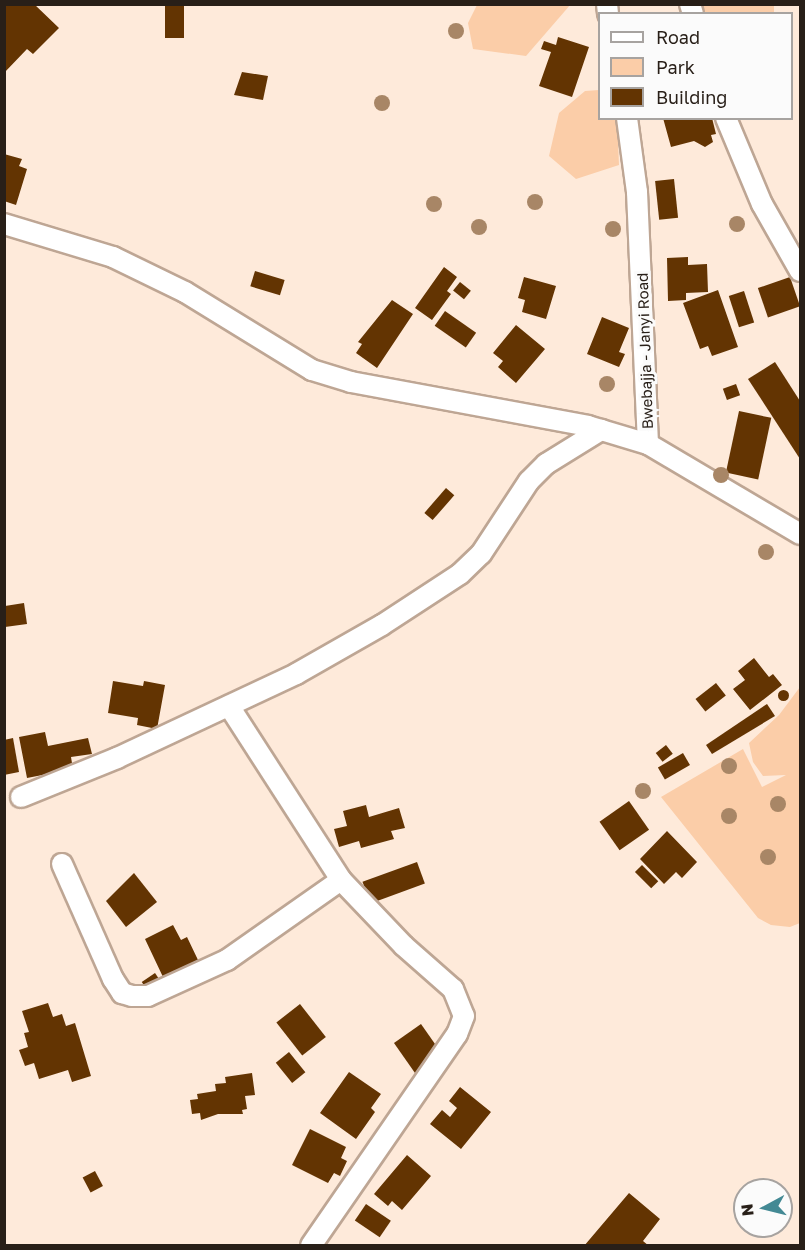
<!DOCTYPE html>
<html>
<head>
<meta charset="utf-8">
<style>
	body { margin:0 }
	#map { position:relative; width:805px; height:1250px; overflow:hidden; background:#feeada; font-family:"Golos Text",sans-serif }
	div>[style] { position:absolute }
	[style*='--x'] { left:calc(var(--x)*1px); top:calc(var(--y)*1px); width:calc(var(--w)*1px); rotate:calc(var(--a)*1deg) }
	.green>* { inset:0; background:#fbcda8; transform-origin:0 0 }
	.building>* { inset:0; background:#633402; transform-origin:0 0 }
	.round { border-radius:50% }
	.roads { filter:drop-shadow(2px 0 #bea694) drop-shadow(-2px 0 #bea694) drop-shadow(0 2px #bea694) drop-shadow(0 -2px #bea694) }
	.street>* { height:20px; margin:-10px; padding:0 10px; transform-origin:10px; border-radius:10px; background:#fff }
	.trees>* { width:16px; height:16px; margin:-8px; border-radius:50%; background:#a88666 }
	span { translate:-50% -50%; white-space:nowrap; text-align:center; line-height:1.15; -webkit-text-stroke:6px #fbfbfb; paint-order:stroke }
	.street-label { font-size:15px; color:#281f18 }
	.frame { position:absolute; inset:0; border:6px solid #281f18; pointer-events:none }
	.legend { position:absolute; left:598px; top:12px; width:195px; height:108px; box-sizing:border-box; background:#fbfbfb; border:2px solid #a7a3a0; margin:0; padding:8px 10px; list-style:none; font-size:18px; color:#281f18 }
	.legend li { display:flex; align-items:center; gap:12px; height:30px }
	.legend b { width:30px; border:2px solid #a7a3a0 }
	.north { position:absolute; left:733px; top:1178px; width:60px; height:60px; box-sizing:border-box; background:#fbfbfb; border:2px solid #a7a3a0; border-radius:50%; rotate:263deg; font-size:16px; font-weight:700; line-height:24px; text-align:center; color:#281f18 }
	.north::after { content:''; display:block; margin:auto; width:21px; height:27px; background:#438994; clip-path:polygon(50% 0,100% 100%,50% 72%,0 100%) }
</style>
</head>
<body>
<div id="map">
	<div class="green">
		<div style="clip-path:polygon(571px 4px,526px 56px,473px 49px,468px 23px,477px 5px)"></div>
		<div style="left:698px;top:5px;width:76px;height:8px"></div>
		<div style="clip-path:polygon(599px 90px,600px 118px,617px 119px,619px 165px,576px 179px,549px 156px,559px 113px,585px 91px)"></div>
		<div style="clip-path:polygon(800px 687px,800px 923px,790px 927px,771px 925px,758px 918px,661px 797px,743px 749px,762px 787px,786px 775px,763px 776px,753px 762px,749px 743px,779px 715px)"></div>
	</div>
	<div class="building">
		<div style="clip-path:polygon(4px 4px,34px 4px,59px 28px,33px 54px,27px 49px,4px 73px)"></div>
		<div style="left:165px;top:4px;width:19px;height:34px"></div>
		<div style="clip-path:polygon(558px 37px,589px 47px,572px 97px,539px 86px,551px 52px,541px 49px,544px 41px,556px 45px)"></div>
		<div style="clip-path:polygon(242px 72px,268px 76px,263px 100px,234px 95px)"></div>
		<div style="clip-path:polygon(663px 118px,712px 118px,716px 134px,711px 135px,713px 142px,705px 147px,694px 141px,671px 147px)"></div>
		<div style="clip-path:polygon(4px 154px,22px 159px,19px 166px,27px 169px,16px 205px,4px 201px)"></div>
		<div style="left:674px;top:179px;width:39px;height:19px;rotate:84deg"></div>
		<div style="clip-path:polygon(688px 257px,688px 265px,707px 264px,708px 292px,686px 293px,686px 300px,668px 301px,667px 258px)"></div>
		<div style="clip-path:polygon(444px 267px,457px 277px,447px 291px,451px 294px,432px 320px,415px 308px)"></div>
		<div style="left:255px;top:271px;width:31px;height:16px;rotate:17deg"></div>
		<div style="clip-path:polygon(524px 277px,556px 286px,546px 319px,522px 312px,525px 300px,518px 298px)"></div>
		<div style="left:790px;top:277px;width:31px;height:34px;rotate:71deg"></div>
		<div style="left:460px;top:282px;width:14px;height:11px;rotate:39deg"></div>
		<div style="clip-path:polygon(718px 290px,738px 347px,712px 356px,708px 346px,700px 349px,683px 303px)"></div>
		<div style="left:744px;top:291px;width:33px;height:16px;rotate:72deg"></div>
		<div style="clip-path:polygon(392px 300px,413px 314px,377px 368px,356px 353px,362px 344px,358px 342px)"></div>
		<div style="left:445px;top:311px;width:38px;height:18px;rotate:35deg"></div>
		<div style="clip-path:polygon(602px 317px,629px 328px,619px 352px,625px 354px,619px 367px,587px 354px)"></div>
		<div style="clip-path:polygon(516px 325px,545px 349px,516px 383px,498px 367px,503px 361px,493px 353px)"></div>
		<div style="clip-path:polygon(775px 362px,800px 401px,800px 459px,748px 379px)"></div>
		<div style="left:736px;top:384px;width:12px;height:14px;rotate:70deg"></div>
		<div style="left:739px;top:411px;width:33px;height:63px;rotate:12deg"></div>
		<div style="left:446px;top:488px;width:11px;height:33px;rotate:41deg"></div>
		<div style="clip-path:polygon(24px 603px,27px 624px,5px 627px,5px 606px)"></div>
		<div style="clip-path:polygon(754px 658px,769px 677px,773px 674px,782px 685px,750px 710px,733px 689px,745px 680px,738px 671px)"></div>
		<div style="clip-path:polygon(113px 681px,143px 686px,144px 681px,165px 685px,157px 729px,137px 725px,138px 718px,108px 713px)"></div>
		<div style="left:716px;top:683px;width:16px;height:26px;rotate:52deg"></div>
		<div class="round" style="left:777.5px;top:689.5px;width:11px;height:11px"></div>
		<div style="clip-path:polygon(767px 704px,775px 716px,712px 754px,706px 745px)"></div>
		<div style="clip-path:polygon(45px 732px,48px 746px,88px 738px,92px 754px,71px 757px,73px 769px,27px 778px,19px 737px)"></div>
		<div style="clip-path:polygon(13px 738px,19px 772px,4px 775px,4px 740px)"></div>
		<div style="left:666px;top:745px;width:11px;height:13px;rotate:52deg"></div>
		<div style="left:683px;top:753px;width:14px;height:29px;rotate:60deg"></div>
		<div style="left:629px;top:801px;width:35px;height:36px;rotate:55deg"></div>
		<div style="clip-path:polygon(366px 805px,369px 817px,399px 808px,405px 828px,391px 831px,394px 839px,361px 848px,359px 841px,339px 847px,334px 829px,347px 826px,343px 811px)"></div>
		<div style="clip-path:polygon(667px 831px,697px 862px,682px 878px,676px 872px,664px 884px,640px 859px)"></div>
		<div style="left:417px;top:862px;width:23px;height:58px;rotate:70deg"></div>
		<div style="left:642px;top:865px;width:23px;height:10px;rotate:45deg"></div>
		<div style="clip-path:polygon(134px 873px,157px 902px,126px 927px,106px 901px)"></div>
		<div style="clip-path:polygon(173px 925px,181px 940px,187px 937px,198px 960px,163px 977px,145px 939px)"></div>
		<div style="left:155px;top:973px;width:23px;height:16px;rotate:56deg"></div>
		<div style="clip-path:polygon(48px 1003px,53px 1017px,62px 1014px,66px 1026px,75px 1023px,91px 1076px,72px 1082px,68px 1070px,39px 1079px,34px 1063px,25px 1066px,19px 1050px,28px 1047px,24px 1033px,29px 1032px,22px 1011px)"></div>
		<div style="left:300px;top:1004px;width:42px;height:30px;rotate:52deg"></div>
		<div style="left:421px;top:1024px;width:44px;height:33px;rotate:55deg"></div>
		<div style="left:289px;top:1052px;width:26px;height:17px;rotate:51deg"></div>
		<div style="clip-path:polygon(349px 1072px,381px 1094px,371px 1108px,375px 1112px,356px 1139px,320px 1113px)"></div>
		<div style="clip-path:polygon(252px 1073px,255px 1095px,245px 1096px,247px 1109px,242px 1110px,243px 1114px,218px 1114px,201px 1120px,200px 1113px,192px 1114px,190px 1100px,198px 1099px,197px 1094px,216px 1091px,215px 1084px,226px 1083px,225px 1077px)"></div>
		<div style="clip-path:polygon(460px 1087px,491px 1112px,461px 1149px,430px 1124px,442px 1110px,450px 1117px,457px 1108px,449px 1101px)"></div>
		<div style="clip-path:polygon(310px 1129px,346px 1147px,341px 1158px,347px 1161px,340px 1176px,334px 1173px,328px 1183px,292px 1165px)"></div>
		<div style="clip-path:polygon(407px 1155px,431px 1176px,402px 1210px,392px 1201px,388px 1206px,374px 1194px)"></div>
		<div style="left:95px;top:1171px;width:17px;height:14px;rotate:62deg"></div>
		<div style="clip-path:polygon(629px 1193px,660px 1219px,643px 1241px,649px 1246px,584px 1246px)"></div>
		<div style="left:366px;top:1204px;width:30px;height:20px;rotate:34deg"></div>
	</div>
	<div class="roads">
		<div class="street">
			<div style="--x:607;--y:4;--w:10;--a:84"></div>
			<div style="--x:690;--y:4;--w:10;--a:73"></div>
			<div style="--x:627;--y:118;--w:75;--a:82.3"></div>
			<div style="--x:637;--y:192;--w:252;--a:87.5"></div>
			<div style="--x:726;--y:118;--w:93;--a:67.3"></div>
			<div style="--x:762;--y:204;--w:77;--a:60.4"></div>
			<div style="--x:4;--y:224;--w:114;--a:16.8"></div>
			<div style="--x:113;--y:257;--w:80;--a:25.9"></div>
			<div style="--x:185;--y:292;--w:149;--a:31.6"></div>
			<div style="--x:312;--y:370;--w:41;--a:17.1"></div>
			<div style="--x:351;--y:382;--w:241;--a:10.5"></div>
			<div style="--x:588;--y:426;--w:63;--a:16.7"></div>
			<div style="--x:648;--y:444;--w:177;--a:30.6"></div>
			<div style="--x:229;--y:706;--w:207;--a:57.2"></div>
			<div style="--x:341;--y:880;--w:91;--a:46.3"></div>
			<div style="--x:404;--y:946;--w:65;--a:41.3"></div>
			<div style="--x:453;--y:989;--w:29;--a:68"></div>
			<div style="--x:464;--y:1016;--w:19;--a:111"></div>
			<div style="--x:457;--y:1034;--w:257;--a:124.6"></div>
			<div style="--x:21;--y:797;--w:104;--a:-22.1"></div>
			<div style="--x:117;--y:758;--w:198;--a:-25.1"></div>
			<div style="--x:296;--y:674;--w:99;--a:-29.7"></div>
			<div style="--x:382;--y:625;--w:93;--a:-33.2"></div>
			<div style="--x:460;--y:574;--w:29;--a:-44"></div>
			<div style="--x:481;--y:554;--w:87;--a:-56.7"></div>
			<div style="--x:529;--y:481;--w:24;--a:-45"></div>
			<div style="--x:546;--y:464;--w:65;--a:-31.7"></div>
			<div style="--x:62;--y:864;--w:126;--a:66.1"></div>
			<div style="--x:113;--y:979;--w:17;--a:57"></div>
			<div style="--x:122;--y:993;--w:10;--a:17"></div>
			<div style="--x:132;--y:996;--w:16;--a:0"></div>
			<div style="--x:148;--y:996;--w:87;--a:-24.5"></div>
			<div style="--x:227;--y:960;--w:139;--a:-35.1"></div>
		</div>
	</div>
	<div class="trees">
		<div style="left:456px;top:31px"></div>
		<div style="left:382px;top:103px"></div>
		<div style="left:535px;top:202px"></div>
		<div style="left:434px;top:204px"></div>
		<div style="left:737px;top:224px"></div>
		<div style="left:479px;top:227px"></div>
		<div style="left:613px;top:229px"></div>
		<div style="left:607px;top:384px"></div>
		<div style="left:721px;top:475px"></div>
		<div style="left:766px;top:552px"></div>
		<div style="left:729px;top:766px"></div>
		<div style="left:643px;top:791px"></div>
		<div style="left:778px;top:804px"></div>
		<div style="left:729px;top:816px"></div>
		<div style="left:768px;top:857px"></div>
	</div>
	<div class="street-label">
		<span style="left:645px;top:351px;rotate:-92deg">Bwebajja - Janyi Road</span>
	</div>
	<div class="frame"></div>
	<ul class="legend">
	<li><b style="height:8px;background:#fff"></b>Road</li>
	<li><b style="height:16px;background:#fbcda8"></b>Park</li>
	<li><b style="height:16px;background:#633402"></b>Building</li>
	</ul>
	<div class="north">N</div>
</div>
</body>
</html>
